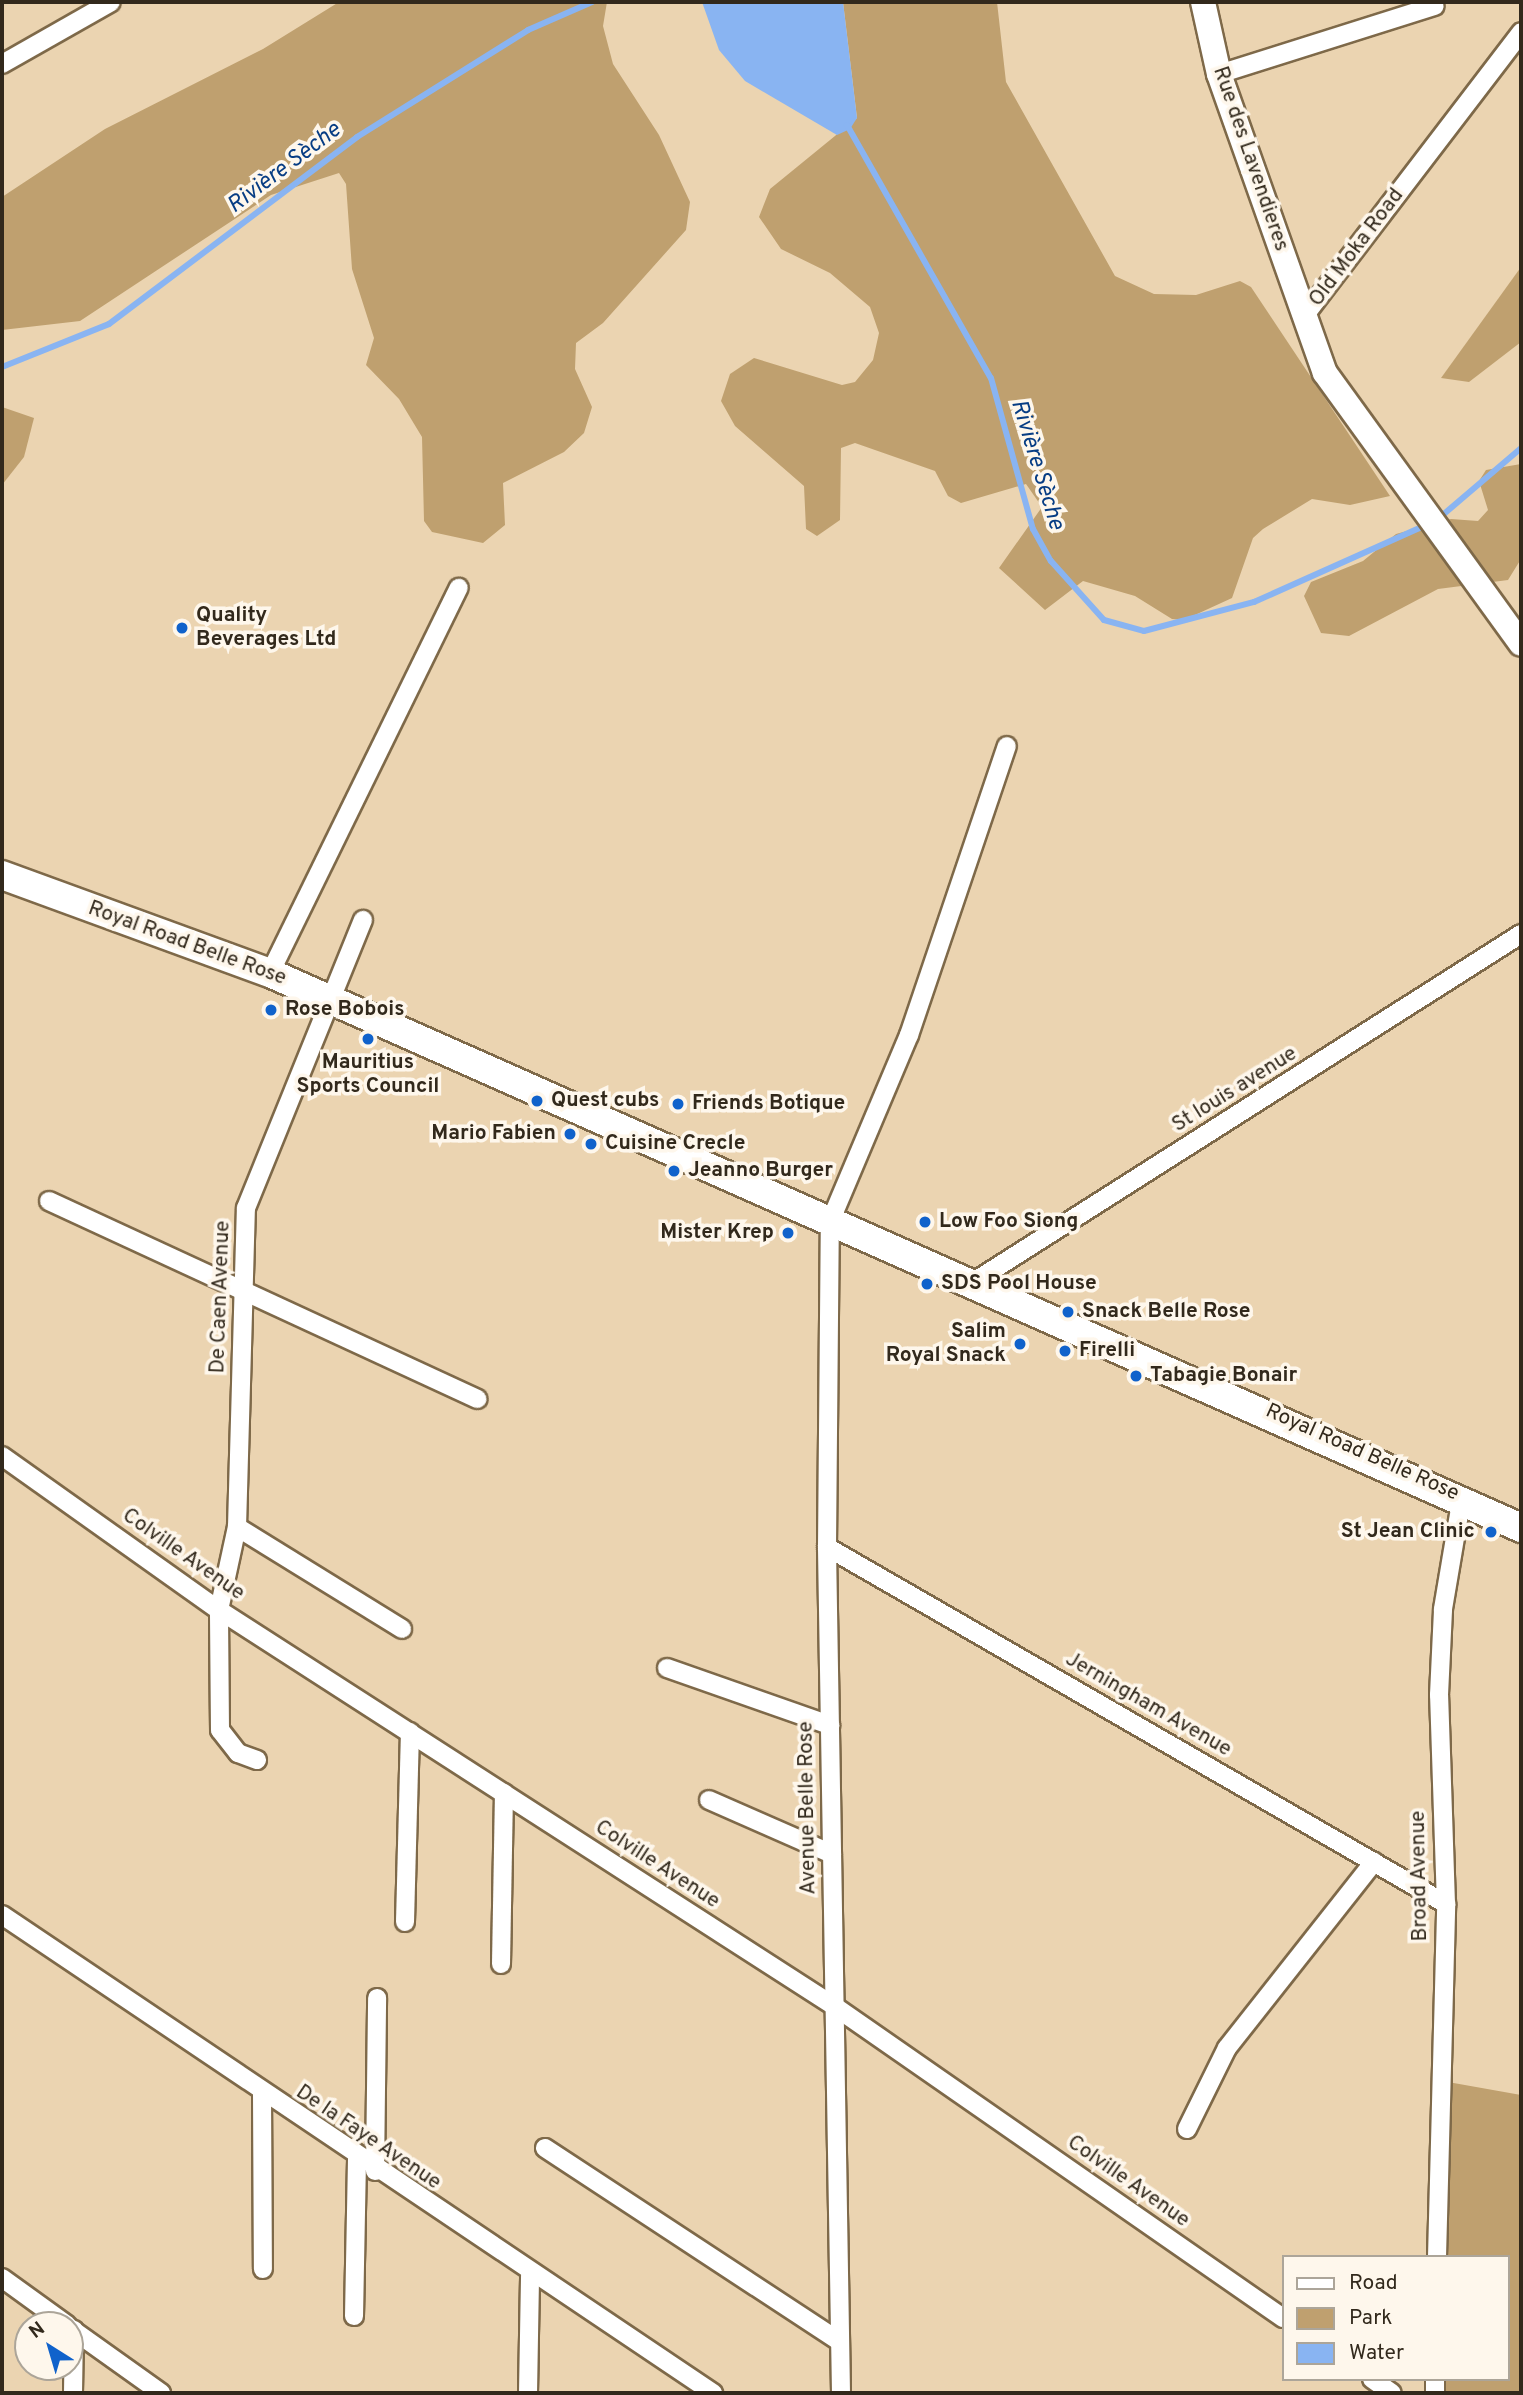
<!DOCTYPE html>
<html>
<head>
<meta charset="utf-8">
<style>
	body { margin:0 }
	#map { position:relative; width:1523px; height:2395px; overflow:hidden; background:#ebd4b1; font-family:Overpass,sans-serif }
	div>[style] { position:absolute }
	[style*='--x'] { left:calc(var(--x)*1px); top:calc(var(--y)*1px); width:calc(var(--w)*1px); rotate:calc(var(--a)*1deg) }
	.green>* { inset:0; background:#bfa06f }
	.water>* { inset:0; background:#89b4f2 }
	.stream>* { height:6px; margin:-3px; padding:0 3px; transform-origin:3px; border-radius:3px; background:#89b4f2 }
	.roads { filter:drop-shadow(2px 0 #7e6949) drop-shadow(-2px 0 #7e6949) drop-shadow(0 2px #7e6949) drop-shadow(0 -2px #7e6949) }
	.street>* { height:18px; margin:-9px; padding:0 9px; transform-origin:9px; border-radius:9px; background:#fff }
	.secondary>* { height:24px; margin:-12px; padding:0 12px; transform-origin:12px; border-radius:12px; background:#fff }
	.primary>* { height:28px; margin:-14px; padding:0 14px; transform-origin:14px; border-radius:14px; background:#fff }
	.dots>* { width:19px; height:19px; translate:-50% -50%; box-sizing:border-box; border:4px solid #fef7ec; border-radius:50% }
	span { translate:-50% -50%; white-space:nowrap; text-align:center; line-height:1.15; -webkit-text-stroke:7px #fef7ec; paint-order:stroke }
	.street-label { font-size:21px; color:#32291c }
	.poi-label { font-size:21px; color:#32291c; font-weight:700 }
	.left { translate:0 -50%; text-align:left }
	.right { translate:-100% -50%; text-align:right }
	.water-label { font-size:23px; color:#073d84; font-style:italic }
	.frame { position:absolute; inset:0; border:4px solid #32291c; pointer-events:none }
	.legend { position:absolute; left:1282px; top:2255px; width:228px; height:126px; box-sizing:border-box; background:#fef7ec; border:2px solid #aca599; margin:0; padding:9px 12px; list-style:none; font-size:21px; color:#32291c }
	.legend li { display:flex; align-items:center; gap:14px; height:35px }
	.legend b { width:35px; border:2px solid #aca599 }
	.north { position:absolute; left:14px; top:2311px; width:70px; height:70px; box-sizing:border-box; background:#fef7ec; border:2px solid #aca599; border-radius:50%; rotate:323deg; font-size:19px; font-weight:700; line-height:28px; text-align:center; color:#32291c }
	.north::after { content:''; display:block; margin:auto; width:24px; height:32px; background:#1062cb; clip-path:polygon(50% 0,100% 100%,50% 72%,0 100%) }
</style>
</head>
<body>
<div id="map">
	<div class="green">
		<div style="clip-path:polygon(339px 2px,607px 2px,603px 26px,613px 64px,659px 135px,690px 202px,686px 230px,603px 323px,576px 343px,575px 369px,592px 407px,584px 433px,564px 452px,503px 483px,505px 525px,483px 543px,432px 532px,424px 521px,422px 437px,399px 399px,366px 365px,374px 338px,352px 269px,346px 184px,339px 173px,271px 195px,80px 321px,2px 330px,2px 197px,105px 129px,263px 49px)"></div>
		<div style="clip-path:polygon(843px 2px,997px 2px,1006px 82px,1115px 276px,1154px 294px,1196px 295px,1240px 281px,1251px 287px,1390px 496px,1350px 505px,1312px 499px,1263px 529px,1253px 538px,1232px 598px,1184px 620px,1172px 619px,1135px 596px,1083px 581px,1045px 610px,999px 568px,1042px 507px,1026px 484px,961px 503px,948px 496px,935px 471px,855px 443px,841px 448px,840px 520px,817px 536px,806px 529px,804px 486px,735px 426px,721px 401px,730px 374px,754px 358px,842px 385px,855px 382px,873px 360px,879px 333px,870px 307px,830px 273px,781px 249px,759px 217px,770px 189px,857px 118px)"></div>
		<div style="clip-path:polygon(1521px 267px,1521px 342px,1469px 382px,1441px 378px)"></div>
		<div style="clip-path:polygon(2px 407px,34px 418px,24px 457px,2px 485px)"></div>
		<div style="clip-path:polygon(1521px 464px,1521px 559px,1508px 580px,1438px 589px,1349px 636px,1321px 633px,1304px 596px,1311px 582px,1363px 561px,1396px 534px,1451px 519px,1478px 521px,1488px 510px,1479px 481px,1486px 470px)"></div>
		<div style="clip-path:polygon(1448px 2082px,1521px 2095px,1521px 2393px,1443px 2393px,1443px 2379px,1507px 2379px,1507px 2257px,1445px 2257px)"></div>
	</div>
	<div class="water">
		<div style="clip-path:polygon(702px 2px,843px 2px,857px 118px,850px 129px,837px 135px,745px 81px,719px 50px)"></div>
	</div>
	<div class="stream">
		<div style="--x:847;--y:125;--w:291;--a:60.4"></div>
		<div style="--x:991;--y:378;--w:157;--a:74.5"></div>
		<div style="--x:1033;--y:529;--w:37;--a:61"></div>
		<div style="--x:1051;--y:561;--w:79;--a:48.1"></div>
		<div style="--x:1104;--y:620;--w:41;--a:15.4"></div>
		<div style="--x:1144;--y:631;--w:114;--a:-14.8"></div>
		<div style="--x:1254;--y:602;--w:191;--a:-24.1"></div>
		<div style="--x:2;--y:367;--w:115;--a:-21.9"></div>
		<div style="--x:109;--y:324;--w:311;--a:-37"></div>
		<div style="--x:357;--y:137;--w:202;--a:-32"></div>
		<div style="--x:528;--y:30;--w:70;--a:-23.6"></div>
		<div style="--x:1438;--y:519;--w:109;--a:-40.5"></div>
	</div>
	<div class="roads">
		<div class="street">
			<div style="--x:2;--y:64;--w:125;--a:-29.6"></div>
			<div style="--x:1219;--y:74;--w:226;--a:-17.5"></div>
			<div style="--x:1305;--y:315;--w:356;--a:-52.6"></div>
			<div style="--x:270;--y:973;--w:429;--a:-63.9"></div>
			<div style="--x:49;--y:1201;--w:472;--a:24.8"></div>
			<div style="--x:972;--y:1283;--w:651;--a:-32.44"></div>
			<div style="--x:2;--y:1456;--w:266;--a:35.4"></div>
			<div style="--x:219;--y:1610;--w:731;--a:32.78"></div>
			<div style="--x:834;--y:2006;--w:547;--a:34.79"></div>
			<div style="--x:237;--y:1527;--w:194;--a:31.7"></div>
			<div style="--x:827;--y:1547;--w:715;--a:29.97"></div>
			<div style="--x:667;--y:1668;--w:173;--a:19.3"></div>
			<div style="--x:257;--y:1760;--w:20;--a:-160"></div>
			<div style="--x:238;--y:1753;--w:29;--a:-128"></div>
			<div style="--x:220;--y:1730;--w:120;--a:-90.5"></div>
			<div style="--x:219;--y:1610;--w:85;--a:-77.8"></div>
			<div style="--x:237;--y:1527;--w:319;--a:-88.4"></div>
			<div style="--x:246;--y:1208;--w:311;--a:-67.9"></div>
			<div style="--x:709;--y:1800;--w:134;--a:23.7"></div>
			<div style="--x:2;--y:1915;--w:857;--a:33.91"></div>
			<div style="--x:405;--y:1922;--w:190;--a:-88.5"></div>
			<div style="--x:501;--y:1964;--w:171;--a:-89"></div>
			<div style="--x:262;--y:2094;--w:175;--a:89.7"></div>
			<div style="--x:1187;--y:2129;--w:90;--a:-63.7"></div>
			<div style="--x:1227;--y:2048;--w:237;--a:-51.7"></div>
			<div style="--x:545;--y:2148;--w:353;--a:33.3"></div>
			<div style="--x:375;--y:2171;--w:173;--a:-89.3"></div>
			<div style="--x:1437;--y:2257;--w:353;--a:-88.5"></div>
			<div style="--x:1446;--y:1904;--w:209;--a:-91.9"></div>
			<div style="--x:1439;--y:1695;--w:86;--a:-87.3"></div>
			<div style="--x:1443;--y:1609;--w:114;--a:-80.4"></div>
			<div style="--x:2;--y:2278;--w:80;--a:35.9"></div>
			<div style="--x:354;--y:2316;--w:157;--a:-88.9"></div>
			<div style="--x:70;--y:2328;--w:112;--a:35.5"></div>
			<div style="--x:1372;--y:2379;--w:24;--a:35"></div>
			<div style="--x:73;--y:2393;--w:63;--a:-89.1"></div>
			<div style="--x:528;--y:2393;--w:118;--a:-89"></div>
			<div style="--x:841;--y:2393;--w:846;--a:-90.95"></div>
			<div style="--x:827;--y:1547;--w:325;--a:-89.5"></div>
			<div style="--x:830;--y:1222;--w:203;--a:-67.1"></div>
			<div style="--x:909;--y:1035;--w:305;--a:-71.3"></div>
			<div style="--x:1435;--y:2393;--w:14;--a:-90"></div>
		</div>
		<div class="secondary">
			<div style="--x:1203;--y:2;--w:74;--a:77.5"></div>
			<div style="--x:1219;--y:74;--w:317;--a:70.5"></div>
			<div style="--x:1325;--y:373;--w:334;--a:54.1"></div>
		</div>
		<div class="primary">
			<div style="--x:2;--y:875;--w:285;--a:20.1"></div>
			<div style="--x:270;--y:973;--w:1369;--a:23.92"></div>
		</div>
	</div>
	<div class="dots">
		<div style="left:182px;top:628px;background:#1062cb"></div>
		<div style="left:271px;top:1010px;background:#1062cb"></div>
		<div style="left:368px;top:1039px;background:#1062cb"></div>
		<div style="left:537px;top:1101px;background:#1062cb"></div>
		<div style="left:678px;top:1104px;background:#1062cb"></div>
		<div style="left:570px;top:1134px;background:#1062cb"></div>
		<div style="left:591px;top:1144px;background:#1062cb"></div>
		<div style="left:674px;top:1171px;background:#1062cb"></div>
		<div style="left:925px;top:1222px;background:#1062cb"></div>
		<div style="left:788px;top:1233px;background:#1062cb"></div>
		<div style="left:927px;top:1284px;background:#1062cb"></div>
		<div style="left:1068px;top:1312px;background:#1062cb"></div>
		<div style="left:1020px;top:1344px;background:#1062cb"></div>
		<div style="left:1065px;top:1351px;background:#1062cb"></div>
		<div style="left:1136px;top:1376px;background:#1062cb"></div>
		<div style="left:1491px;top:1532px;background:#1062cb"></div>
	</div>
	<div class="street-label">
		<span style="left:1250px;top:159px;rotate:71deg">Rue des Lavendieres</span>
		<span style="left:1357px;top:248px;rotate:-53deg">Old Moka Road</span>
		<span style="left:187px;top:944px;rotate:20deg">Royal Road Belle Rose</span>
		<span style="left:1235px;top:1090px;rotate:-32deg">St louis avenue</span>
		<span style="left:221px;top:1297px;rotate:-88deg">De Caen Avenue</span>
		<span style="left:1362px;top:1453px;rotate:24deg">Royal Road Belle Rose</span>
		<span style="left:183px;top:1555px;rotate:35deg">Colville Avenue</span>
		<span style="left:1148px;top:1705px;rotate:30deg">Jerningham Avenue</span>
		<span style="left:808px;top:1808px;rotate:-91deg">Avenue Belle Rose</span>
		<span style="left:657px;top:1865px;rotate:33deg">Colville Avenue</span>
		<span style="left:1420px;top:1876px;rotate:-91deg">Broad Avenue</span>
		<span style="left:368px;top:2138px;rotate:34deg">De la Faye Avenue</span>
		<span style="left:1128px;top:2182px;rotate:35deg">Colville Avenue</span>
	</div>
	<div class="poi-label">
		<span class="left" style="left:196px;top:628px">Quality<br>Beverages Ltd</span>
		<span class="left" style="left:285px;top:1010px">Rose Bobois</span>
		<span style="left:368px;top:1075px">Mauritius<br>Sports Council</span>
		<span class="left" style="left:551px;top:1101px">Quest cubs</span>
		<span class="left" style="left:692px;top:1104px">Friends Botique</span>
		<span class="right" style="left:556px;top:1134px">Mario Fabien</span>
		<span class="left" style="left:605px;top:1144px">Cuisine Crecle</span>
		<span class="left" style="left:688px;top:1171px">Jeanno Burger</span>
		<span class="left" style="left:939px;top:1222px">Low Foo Siong</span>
		<span class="right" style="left:774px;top:1233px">Mister Krep</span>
		<span class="left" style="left:941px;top:1284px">SDS Pool House</span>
		<span class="left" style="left:1082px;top:1312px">Snack Belle Rose</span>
		<span class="right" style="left:1006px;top:1344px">Salim<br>Royal Snack</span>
		<span class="left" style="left:1079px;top:1351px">Firelli</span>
		<span class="left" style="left:1150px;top:1376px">Tabagie Bonair</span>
		<span class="right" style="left:1475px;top:1532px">St Jean Clinic</span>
	</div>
	<div class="water-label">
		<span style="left:285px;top:169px;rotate:-37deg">Rivière Sèche</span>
		<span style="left:1036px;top:465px;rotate:73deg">Rivière Sèche</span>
	</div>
	<div class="frame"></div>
	<ul class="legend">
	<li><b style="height:9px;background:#fff"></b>Road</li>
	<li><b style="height:19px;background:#bfa06f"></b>Park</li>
	<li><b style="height:19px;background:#89b4f2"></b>Water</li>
	</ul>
	<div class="north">N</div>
</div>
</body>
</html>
